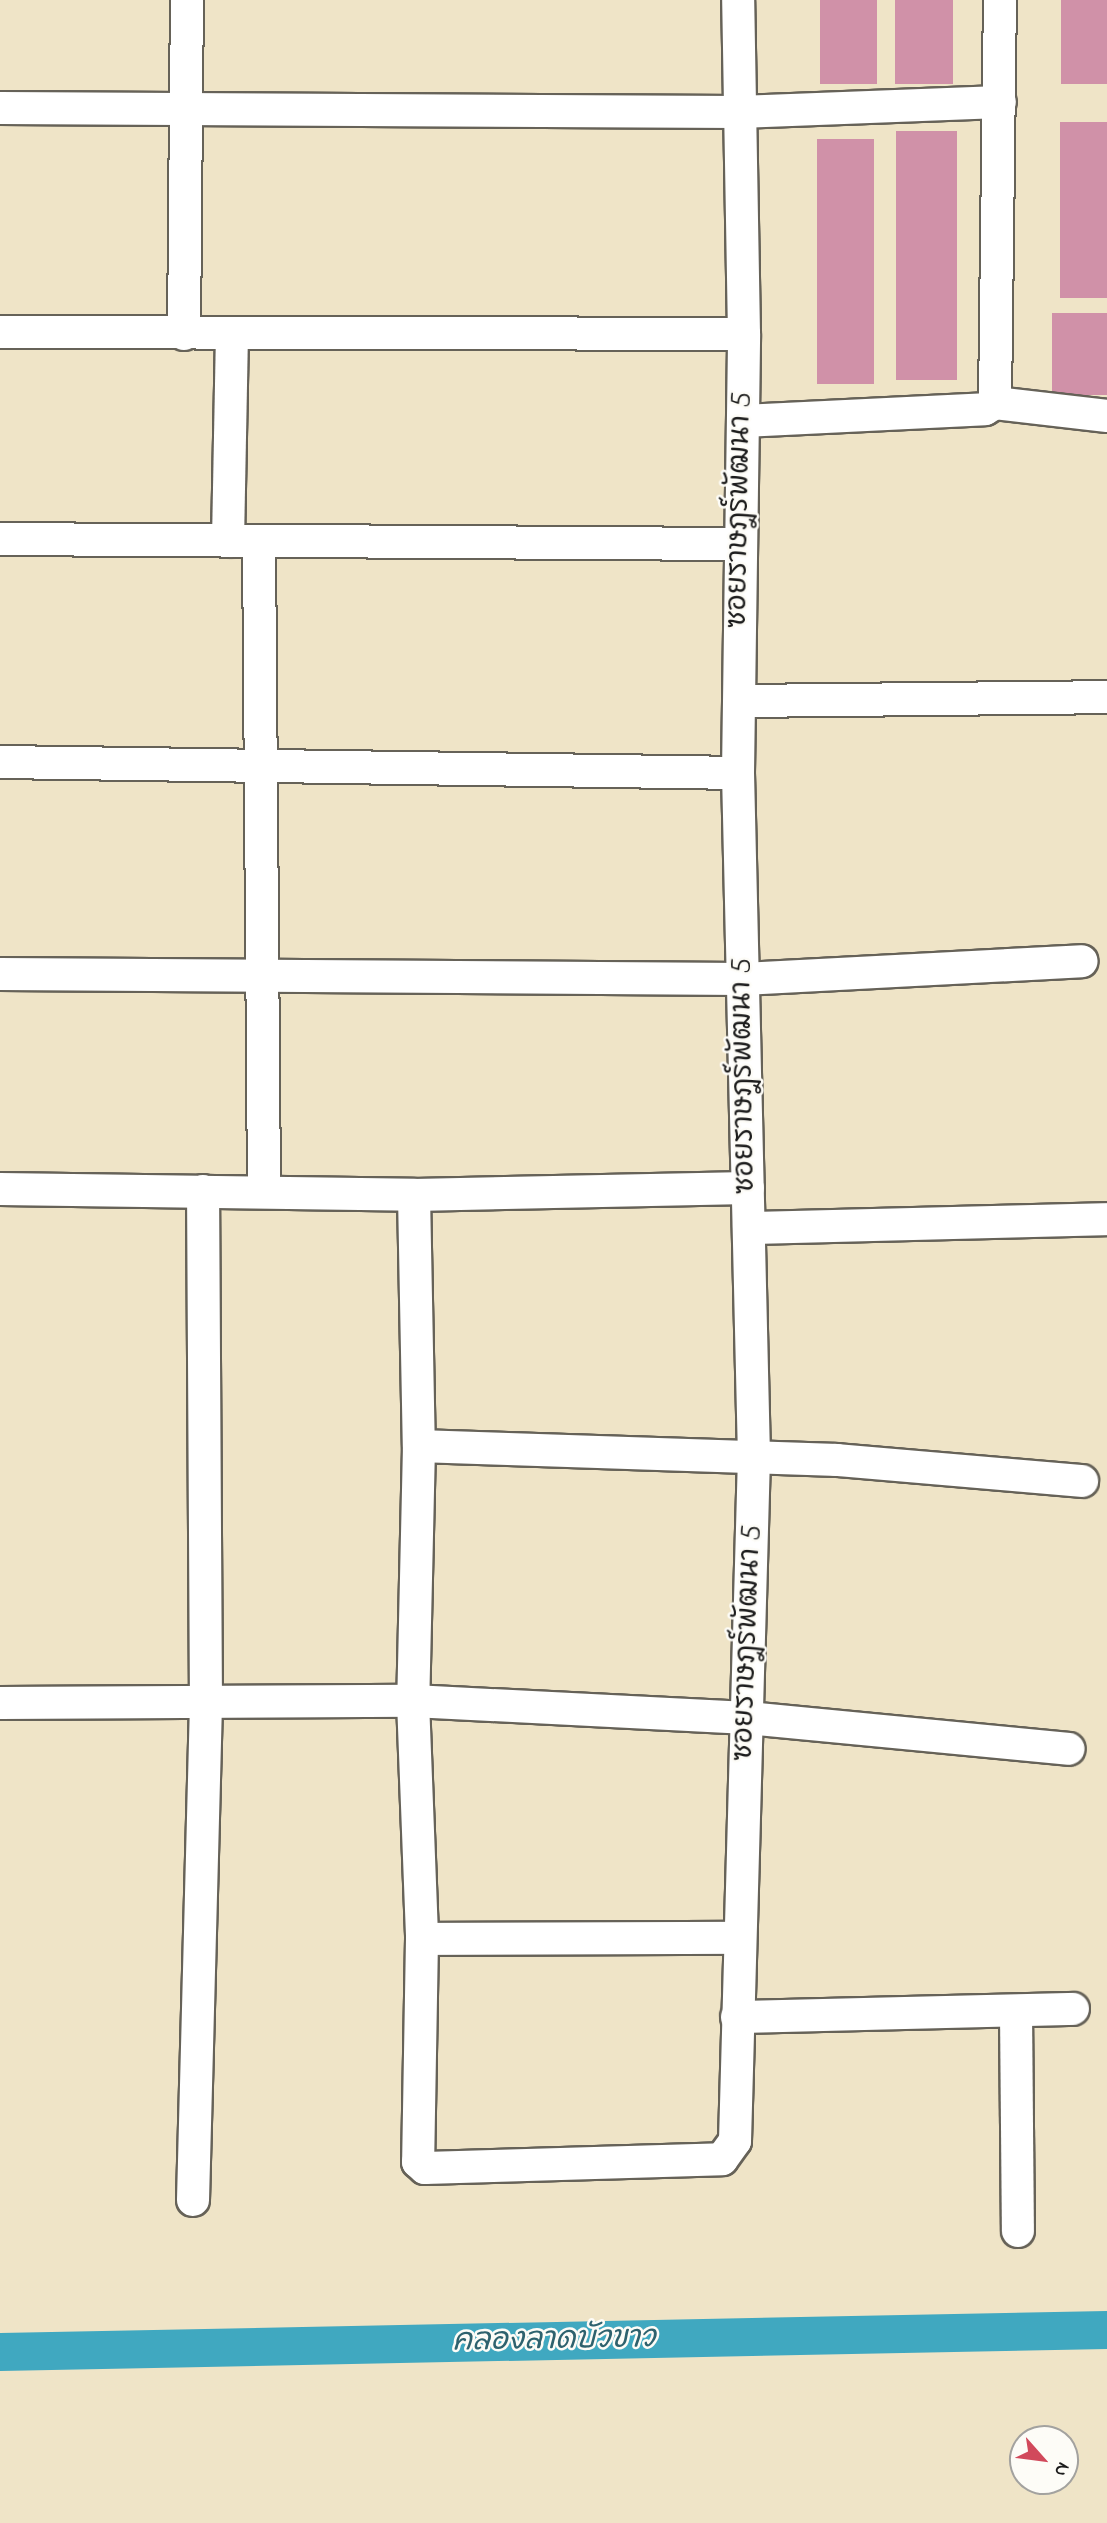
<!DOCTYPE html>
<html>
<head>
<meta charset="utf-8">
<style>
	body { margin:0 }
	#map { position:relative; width:1107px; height:2523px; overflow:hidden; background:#efe4c7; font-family:"Indie Flower","Playpen Sans Thai",sans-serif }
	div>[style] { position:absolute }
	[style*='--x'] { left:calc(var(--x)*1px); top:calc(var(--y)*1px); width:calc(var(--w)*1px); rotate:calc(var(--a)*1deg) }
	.canal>* { height:38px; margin:-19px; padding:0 19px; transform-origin:19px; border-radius:19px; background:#40a8c0 }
	.building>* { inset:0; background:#d091a8; transform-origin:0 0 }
	.roads { filter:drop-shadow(2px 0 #666258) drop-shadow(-2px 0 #666258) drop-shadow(0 2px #666258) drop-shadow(0 -2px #666258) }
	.street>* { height:32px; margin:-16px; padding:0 16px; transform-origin:16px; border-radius:16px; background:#fff }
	span { translate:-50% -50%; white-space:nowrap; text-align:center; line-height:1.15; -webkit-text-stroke:5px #fdfcf7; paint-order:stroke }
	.street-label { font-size:28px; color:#1c1c1c }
	.water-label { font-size:30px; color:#2e626e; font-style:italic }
	.north { position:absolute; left:1009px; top:2425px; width:70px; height:70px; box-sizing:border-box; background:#fdfcf7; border:2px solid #a3a29f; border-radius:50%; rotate:118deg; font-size:19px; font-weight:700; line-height:28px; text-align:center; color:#1c1c1c }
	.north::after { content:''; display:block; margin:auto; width:24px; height:32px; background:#d1495b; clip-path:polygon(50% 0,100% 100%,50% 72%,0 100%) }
</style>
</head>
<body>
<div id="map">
	<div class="canal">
		<div style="--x:0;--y:2352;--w:1107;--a:-1.14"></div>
	</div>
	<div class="building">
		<div style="left:820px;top:0;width:57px;height:84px"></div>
		<div style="left:895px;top:0;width:58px;height:84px"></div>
		<div style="left:1061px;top:0;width:46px;height:84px"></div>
		<div style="left:1107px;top:122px;width:176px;height:47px;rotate:90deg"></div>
		<div style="left:957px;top:131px;width:249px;height:61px;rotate:90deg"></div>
		<div style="left:817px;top:139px;width:57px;height:245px"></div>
		<div style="left:1107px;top:313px;width:82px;height:55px;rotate:90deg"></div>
	</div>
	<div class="roads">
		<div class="street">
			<div style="--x:0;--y:108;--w:739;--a:0.31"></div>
			<div style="--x:739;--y:112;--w:261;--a:-2.2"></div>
			<div style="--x:0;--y:332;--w:744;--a:0.15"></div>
			<div style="--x:184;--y:334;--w:334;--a:-89.5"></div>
			<div style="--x:995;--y:403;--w:403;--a:-89.3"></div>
			<div style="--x:743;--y:421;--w:242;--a:-2.8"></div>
			<div style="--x:985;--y:409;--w:12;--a:-31"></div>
			<div style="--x:995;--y:403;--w:113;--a:6.6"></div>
			<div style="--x:0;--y:539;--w:738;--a:0.39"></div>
			<div style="--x:228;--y:541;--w:207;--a:-88.9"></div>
			<div style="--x:259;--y:541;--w:651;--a:89.56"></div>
			<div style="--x:740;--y:701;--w:367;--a:-0.6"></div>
			<div style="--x:0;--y:762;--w:738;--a:0.85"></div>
			<div style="--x:0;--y:974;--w:743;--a:0.39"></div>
			<div style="--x:743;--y:979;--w:339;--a:-3"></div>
			<div style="--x:0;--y:1189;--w:414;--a:0.8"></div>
			<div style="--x:414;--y:1195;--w:334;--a:-1.2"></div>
			<div style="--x:414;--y:1195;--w:251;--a:88.9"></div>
			<div style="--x:419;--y:1446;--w:255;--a:91.3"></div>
			<div style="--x:413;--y:1701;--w:238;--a:87.8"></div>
			<div style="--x:422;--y:1939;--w:223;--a:91"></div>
			<div style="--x:418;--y:2162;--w:9;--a:41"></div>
			<div style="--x:425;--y:2168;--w:297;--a:-1.7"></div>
			<div style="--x:722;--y:2159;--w:22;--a:-54"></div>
			<div style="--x:735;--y:2141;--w:684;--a:-88.41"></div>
			<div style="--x:754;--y:1457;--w:684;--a:-91.34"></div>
			<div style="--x:738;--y:773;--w:439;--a:-89.2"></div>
			<div style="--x:744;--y:334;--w:334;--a:-91"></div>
			<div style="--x:749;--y:1228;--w:358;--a:-1.4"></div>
			<div style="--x:419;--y:1446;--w:418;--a:1.9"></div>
			<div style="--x:837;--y:1460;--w:246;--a:4.9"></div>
			<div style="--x:0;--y:1703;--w:413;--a:-0.3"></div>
			<div style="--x:413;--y:1701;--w:335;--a:2.9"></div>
			<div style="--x:748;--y:1718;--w:322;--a:5.5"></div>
			<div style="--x:422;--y:1939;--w:314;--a:-0.2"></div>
			<div style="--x:1016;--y:2011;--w:220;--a:89.5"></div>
			<div style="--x:737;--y:2017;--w:336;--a:-1.4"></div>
			<div style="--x:193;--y:2200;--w:495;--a:-88.5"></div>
			<div style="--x:206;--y:1705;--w:514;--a:-90.33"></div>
		</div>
	</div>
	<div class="street-label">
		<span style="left:741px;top:510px;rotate:-89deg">ซอยราษฎร์พัฒนา 5</span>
		<span style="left:745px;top:1076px;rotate:-91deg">ซอยราษฎร์พัฒนา 5</span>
		<span style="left:749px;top:1643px;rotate:-88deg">ซอยราษฎร์พัฒนา 5</span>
	</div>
	<div class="water-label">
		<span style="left:554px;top:2341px;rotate:-1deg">คลองลาดบัวขาว</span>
	</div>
	<div class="north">N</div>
</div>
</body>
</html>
